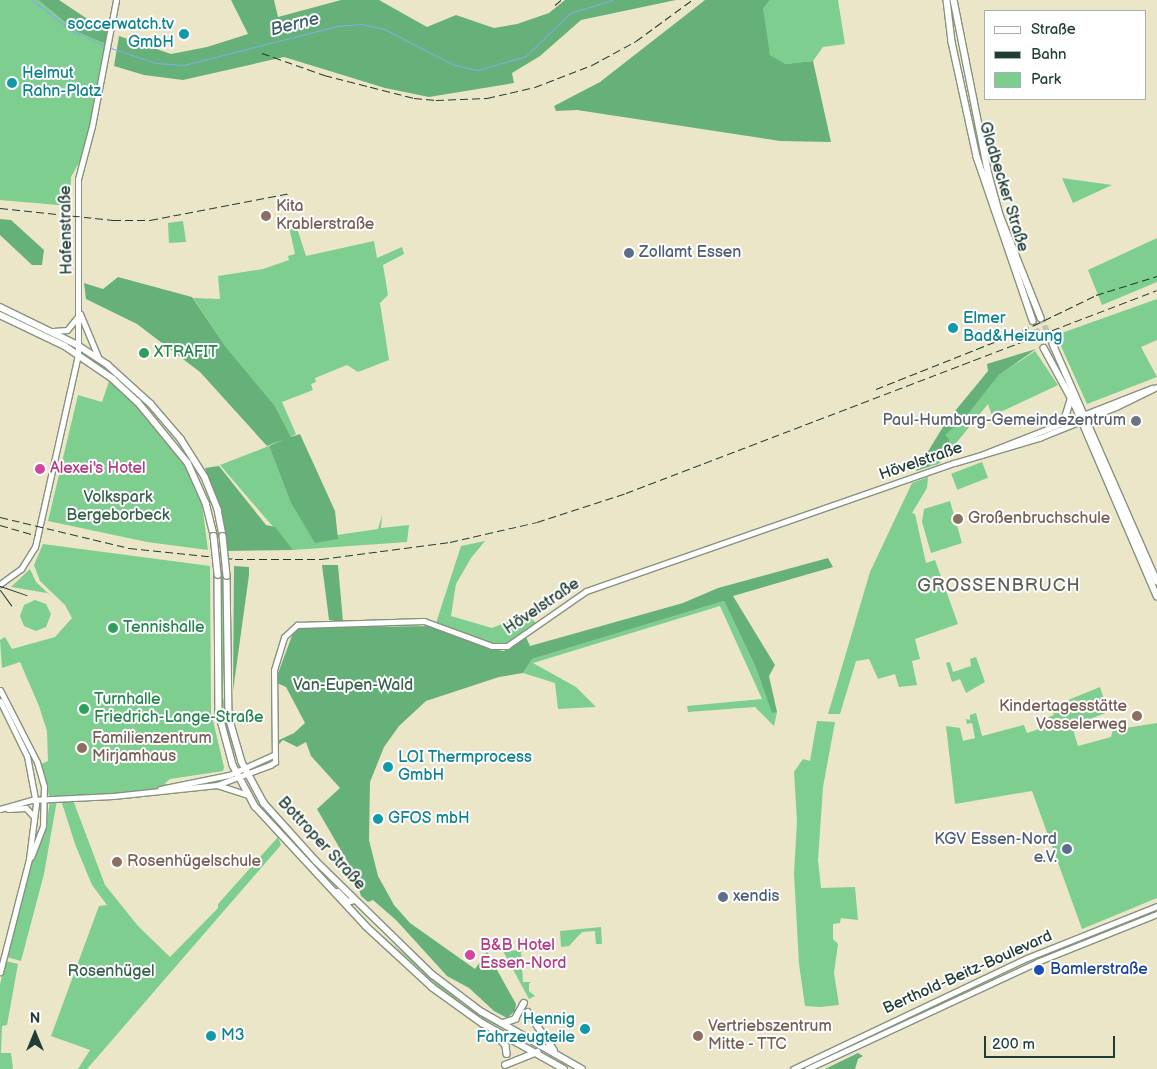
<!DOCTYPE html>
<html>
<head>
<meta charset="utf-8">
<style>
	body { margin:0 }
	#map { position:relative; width:1157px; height:1069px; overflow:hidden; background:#ece6c9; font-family:"Balsamiq Sans",sans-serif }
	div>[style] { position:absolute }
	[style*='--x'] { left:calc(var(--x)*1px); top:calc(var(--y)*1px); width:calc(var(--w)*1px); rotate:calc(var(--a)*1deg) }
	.green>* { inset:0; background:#7dce8f; transform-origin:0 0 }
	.forest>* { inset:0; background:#66b17a }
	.stream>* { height:1px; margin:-0.5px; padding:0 0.5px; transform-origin:0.5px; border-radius:0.5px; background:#7faee9 }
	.primary-tunnel>* { height:5.5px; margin-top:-2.75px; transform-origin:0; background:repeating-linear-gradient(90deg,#c3c4ab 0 5.5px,transparent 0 8.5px) }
	.roads { filter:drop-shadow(1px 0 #86927e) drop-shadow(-1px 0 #86927e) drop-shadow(0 1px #86927e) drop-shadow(0 -1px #86927e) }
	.secondary>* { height:5px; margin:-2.5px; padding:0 2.5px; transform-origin:2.5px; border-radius:2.5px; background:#fff }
	.primary>* { height:5.5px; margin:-2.75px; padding:0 2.75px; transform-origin:2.75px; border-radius:2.75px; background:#fff }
	.tram>* { height:1px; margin:-0.5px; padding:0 0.5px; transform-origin:0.5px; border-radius:0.5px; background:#1f3d34 }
	.rail>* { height:1px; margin-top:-0.5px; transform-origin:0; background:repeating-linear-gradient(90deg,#1f3d34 0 8px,transparent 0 12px) }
	.bridges { filter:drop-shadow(1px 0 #86927e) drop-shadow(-1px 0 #86927e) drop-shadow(0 1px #86927e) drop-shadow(0 -1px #86927e) }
	.primary-bridge>* { height:5.5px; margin:-2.75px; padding:0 2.75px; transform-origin:2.75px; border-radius:2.75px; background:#fff }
	.dots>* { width:14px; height:14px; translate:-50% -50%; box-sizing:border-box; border:2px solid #fff; border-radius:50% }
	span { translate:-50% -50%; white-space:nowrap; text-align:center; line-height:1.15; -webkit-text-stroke:4px #fff; paint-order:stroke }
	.culture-label { font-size:16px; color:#0d838f }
	.right { translate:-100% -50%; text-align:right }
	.left { translate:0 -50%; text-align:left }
	.street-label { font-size:16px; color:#1f3d34 }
	.education-label { font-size:16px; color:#785e54 }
	.service-label { font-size:16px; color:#4e5e75 }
	.leisure-label { font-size:16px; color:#27864d }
	.worship-label { font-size:16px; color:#5b616d }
	.hotel-label { font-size:16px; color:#b23c85 }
	.park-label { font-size:16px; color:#36614b }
	.transit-label { font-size:16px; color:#164399 }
	.water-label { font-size:18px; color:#3c5f6a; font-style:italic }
	.neighbourhood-label { font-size:18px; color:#5e6155; letter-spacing:1px }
	.legend { position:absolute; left:984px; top:10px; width:162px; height:90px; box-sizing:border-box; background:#fff; border:1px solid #a5b1ae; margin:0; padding:6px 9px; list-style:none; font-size:15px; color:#1f3d34 }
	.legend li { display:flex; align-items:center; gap:10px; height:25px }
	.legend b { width:25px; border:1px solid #a5b1ae }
	.north { position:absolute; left:10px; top:1009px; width:50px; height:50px; -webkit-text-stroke:4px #fff; paint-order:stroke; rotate:0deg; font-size:14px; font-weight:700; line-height:20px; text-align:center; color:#1f3d34 }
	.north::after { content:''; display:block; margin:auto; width:18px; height:22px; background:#1f3d34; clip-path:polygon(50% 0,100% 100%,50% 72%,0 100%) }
	.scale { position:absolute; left:984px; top:1036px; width:131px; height:22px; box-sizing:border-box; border:2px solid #1f3d34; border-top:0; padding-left:6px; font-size:15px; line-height:18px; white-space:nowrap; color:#1f3d34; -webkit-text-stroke:4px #fff; paint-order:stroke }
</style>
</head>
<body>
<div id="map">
	<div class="green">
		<div style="clip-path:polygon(0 0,38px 0,77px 32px,108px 45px,84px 154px,71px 177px,70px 206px,0 200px)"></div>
		<div style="clip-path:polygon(770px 0,838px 0,845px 44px,823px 47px,813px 61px,785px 64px,776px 61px,770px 55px,763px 24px,763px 9px)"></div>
		<div style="clip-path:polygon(1062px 178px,1112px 185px,1073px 203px)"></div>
		<div style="clip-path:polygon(183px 221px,186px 242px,169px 243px,168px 223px)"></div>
		<div style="clip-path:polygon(296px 225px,306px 256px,374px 241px,377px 258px,402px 247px,404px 254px,383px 265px,388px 295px,380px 303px,389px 360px,358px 372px,347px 365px,315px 378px,316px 382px,311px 384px,313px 390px,282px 402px,296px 434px,291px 437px,275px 406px,226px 347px,193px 298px,220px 299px,218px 276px,263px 269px,289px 260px,288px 256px,295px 254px,289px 227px)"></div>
		<div style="clip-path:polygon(1157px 238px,1157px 282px,1102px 305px,1088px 270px)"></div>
		<div style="clip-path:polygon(1157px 299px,1157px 340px,1141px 347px,1157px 377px,1087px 404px,1056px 335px)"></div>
		<div style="clip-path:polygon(1035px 351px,1058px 385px,992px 416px,988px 404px,939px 464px,931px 466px,950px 440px,944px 435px,969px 413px,999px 375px)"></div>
		<div style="clip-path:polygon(109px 381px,126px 392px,174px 446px,186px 465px,202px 504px,208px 550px,147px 542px,48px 521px,78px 395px,102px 402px)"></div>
		<div style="clip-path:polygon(269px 446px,290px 501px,337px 539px,337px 535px,378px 529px,382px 515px,381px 528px,409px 525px,407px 542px,293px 550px,220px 465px)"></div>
		<div style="left:982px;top:462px;width:17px;height:33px;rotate:69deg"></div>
		<div style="clip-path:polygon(928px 477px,927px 488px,912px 513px,915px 514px,926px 563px,935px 560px,958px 624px,915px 639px,920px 659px,912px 661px,917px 685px,899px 687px,895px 674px,878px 679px,869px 659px,856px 661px,840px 714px,828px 714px,870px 572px,912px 483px)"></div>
		<div style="clip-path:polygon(950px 501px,962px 543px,931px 553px,922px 522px,924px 509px)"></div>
		<div style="clip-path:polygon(485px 541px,471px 558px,456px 584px,451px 616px,492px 628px,527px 614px,537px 624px,509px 644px,492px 645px,436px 623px,461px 546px)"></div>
		<div style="clip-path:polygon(43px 544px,210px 566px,211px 712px,224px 767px,223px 771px,170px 779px,165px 783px,167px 787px,152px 792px,73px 800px,105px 885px,138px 926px,170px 957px,218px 908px,218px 904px,278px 837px,281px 845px,87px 1069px,78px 1069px,90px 1050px,51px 1036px,99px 906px,107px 905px,92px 885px,75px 844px,61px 800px,57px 800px,44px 874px,21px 961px,6px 957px,31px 863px,46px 829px,50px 800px,41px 764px,48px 761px,47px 731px,39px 706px,20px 662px,2px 668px,0 640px,5px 637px,12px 649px,55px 637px,72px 618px,65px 605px,40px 581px,34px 565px)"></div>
		<div style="clip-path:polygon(30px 569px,36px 582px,53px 598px,47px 593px,11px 587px)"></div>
		<div style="clip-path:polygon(221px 571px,224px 571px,225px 617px,223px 697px,237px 762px,227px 730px,221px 693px)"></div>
		<div style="clip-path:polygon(35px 600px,46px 604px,51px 614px,46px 627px,36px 631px,24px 626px,20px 616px,24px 605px)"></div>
		<div style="clip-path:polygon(724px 601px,756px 668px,772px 712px,777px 712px,774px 726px,755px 707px,688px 712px,687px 706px,762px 699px,720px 606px,533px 663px,576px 687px,596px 707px,558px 709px,555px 683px,523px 673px,532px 659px)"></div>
		<div style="clip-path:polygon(976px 657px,985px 682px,966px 693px,960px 679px,952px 682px,946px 663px,950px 662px,953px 672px,971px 666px,970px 659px)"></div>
		<div style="clip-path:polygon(1100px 687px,1108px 712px,1072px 726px,1078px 746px,1111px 737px,1113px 730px,1157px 723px,1157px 898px,1082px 929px,1032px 791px,955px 804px,946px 726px,960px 728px,963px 741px,975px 738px,972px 723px,967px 724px,966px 719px,970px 720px,970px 715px,976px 713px,982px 736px,1024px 725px,1027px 733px,1048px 726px,1045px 719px,1054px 715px,1051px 707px)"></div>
		<div style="clip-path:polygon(817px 721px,835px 722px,823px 787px,818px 860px,821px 888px,855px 887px,858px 920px,841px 918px,840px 923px,833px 924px,833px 939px,838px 944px,834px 973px,839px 1005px,820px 1007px,805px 1006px,799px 964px,794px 874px,797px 821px,794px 772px,803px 759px,810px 761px)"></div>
		<div style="clip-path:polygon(601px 927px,602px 944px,596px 944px,595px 931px,582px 932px,569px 946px,561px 947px,560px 931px)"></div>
		<div style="clip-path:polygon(389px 941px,463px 1004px,513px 1034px,468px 1011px,448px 996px)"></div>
		<div style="clip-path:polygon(521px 950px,523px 982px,532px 982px,529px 983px,529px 991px,535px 996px,529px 999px,503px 951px)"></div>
		<div style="clip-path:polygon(6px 961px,18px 964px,7px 1025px,2px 1026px,1px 1053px,11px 1053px,13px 1069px,0 1069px,0 984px)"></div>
	</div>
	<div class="forest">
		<div style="clip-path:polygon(38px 0,59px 0,95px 24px,111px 30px,108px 45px,77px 32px)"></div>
		<div style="clip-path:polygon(231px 0,274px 0,278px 17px,341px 0,379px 0,427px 27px,456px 15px,494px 28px,517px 24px,549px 13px,565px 0,676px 0,581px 20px,540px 56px,512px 73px,514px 83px,429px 97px,385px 88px,284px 57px,183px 80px,144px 75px,114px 66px,119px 36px,171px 54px,207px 47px,248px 34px)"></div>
		<div style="clip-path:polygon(705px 0,770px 0,763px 9px,770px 55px,785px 64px,813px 61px,831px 142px,780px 141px,577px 110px,556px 111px,554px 106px,600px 82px)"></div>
		<div style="clip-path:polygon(0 219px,11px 220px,44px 250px,42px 265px,32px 265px,0 235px)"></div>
		<div style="clip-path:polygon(118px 277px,192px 297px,226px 347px,275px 406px,291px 437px,300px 434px,335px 511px,338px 539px,315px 543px,290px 501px,269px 446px,284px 439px,267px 446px,200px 372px,137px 324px,86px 299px,84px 283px,103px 289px)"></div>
		<div style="clip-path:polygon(1036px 349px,999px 375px,969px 413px,945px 435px,950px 440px,931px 466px,916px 471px,946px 422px,988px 371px,987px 364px)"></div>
		<div style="clip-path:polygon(219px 466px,266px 525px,275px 527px,293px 550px,227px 551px,216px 499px,205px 468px)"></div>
		<div style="clip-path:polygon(828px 558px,833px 567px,733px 596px,775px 665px,769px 676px,777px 712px,772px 713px,756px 668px,724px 601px,532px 659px,523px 673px,499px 677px,426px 701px,399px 726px,384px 747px,370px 782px,369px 840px,378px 876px,394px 905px,410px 923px,475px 969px,487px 952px,516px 1004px,515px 1011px,507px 1018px,494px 1011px,469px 988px,447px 976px,396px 920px,373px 900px,368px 902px,361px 896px,354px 873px,317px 809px,340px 788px,311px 756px,306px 742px,297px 747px,283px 740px,277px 746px,277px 741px,294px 733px,305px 723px,286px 687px,277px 683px,277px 676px,293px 633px,301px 628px,429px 626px,488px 648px,504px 651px,525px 635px,530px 646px,683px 603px,718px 588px)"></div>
		<div style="clip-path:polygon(322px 565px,338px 565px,343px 622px,329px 620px)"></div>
		<div style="clip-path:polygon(234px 566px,249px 567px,249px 575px,233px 691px)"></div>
		<div style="clip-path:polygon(858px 1053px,863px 1056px,858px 1059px,855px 1069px,825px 1069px)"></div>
	</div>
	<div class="stream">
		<div style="--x:32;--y:0;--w:51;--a:37.8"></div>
		<div style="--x:72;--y:31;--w:36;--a:24"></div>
		<div style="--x:108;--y:47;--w:50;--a:18.8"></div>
		<div style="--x:155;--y:63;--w:29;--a:4"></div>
		<div style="--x:184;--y:65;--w:158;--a:-14.3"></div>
		<div style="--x:337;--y:26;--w:24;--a:-5"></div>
		<div style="--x:361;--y:24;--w:24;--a:12"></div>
		<div style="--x:384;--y:29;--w:79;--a:27.2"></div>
		<div style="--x:454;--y:65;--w:25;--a:12"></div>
		<div style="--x:478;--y:70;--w:50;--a:-16.3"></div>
		<div style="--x:526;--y:56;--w:62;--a:-44.3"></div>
		<div style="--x:570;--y:13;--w:44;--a:-17.2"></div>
	</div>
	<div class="primary-tunnel">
		<div style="--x:1041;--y:318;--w:29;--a:65"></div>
		<div style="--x:1033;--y:321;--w:29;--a:68"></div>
	</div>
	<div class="roads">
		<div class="secondary">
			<div style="--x:81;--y:316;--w:47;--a:67.3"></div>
			<div style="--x:53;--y:331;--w:14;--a:-4"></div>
			<div style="--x:67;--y:330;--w:21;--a:-51"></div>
			<div style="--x:981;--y:455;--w:184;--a:-21.4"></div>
			<div style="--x:0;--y:584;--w:26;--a:-36"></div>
			<div style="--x:21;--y:569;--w:26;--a:-58"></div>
			<div style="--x:35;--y:547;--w:197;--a:-77.4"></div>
			<div style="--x:78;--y:355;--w:176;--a:-90"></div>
			<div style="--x:78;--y:179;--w:55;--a:-75.2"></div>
			<div style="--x:92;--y:126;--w:128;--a:-79.2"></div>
			<div style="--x:0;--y:690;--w:81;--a:62.8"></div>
			<div style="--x:37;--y:762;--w:25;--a:74"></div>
			<div style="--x:44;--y:786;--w:40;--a:91.4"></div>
			<div style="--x:43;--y:826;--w:33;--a:111"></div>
			<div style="--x:0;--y:701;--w:61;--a:63.9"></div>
			<div style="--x:27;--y:756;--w:49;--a:79.4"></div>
			<div style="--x:36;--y:804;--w:55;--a:97.3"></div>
			<div style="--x:29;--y:859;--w:117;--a:104.4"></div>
			<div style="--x:217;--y:785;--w:33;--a:18"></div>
			<div style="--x:160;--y:789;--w:70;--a:-11.5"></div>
			<div style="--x:229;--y:775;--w:48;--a:-24.4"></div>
			<div style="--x:0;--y:809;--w:33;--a:-16"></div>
			<div style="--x:32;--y:800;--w:81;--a:-2.8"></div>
			<div style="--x:113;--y:796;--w:105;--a:-6"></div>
			<div style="--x:217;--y:785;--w:57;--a:-20.7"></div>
			<div style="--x:270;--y:765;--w:6;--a:-31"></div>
			<div style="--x:275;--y:762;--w:92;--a:-90.6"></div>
			<div style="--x:274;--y:670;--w:34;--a:-73"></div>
			<div style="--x:284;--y:637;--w:18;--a:-43"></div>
			<div style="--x:297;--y:625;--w:127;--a:-1.8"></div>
			<div style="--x:424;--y:621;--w:72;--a:20.2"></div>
			<div style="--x:492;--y:646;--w:15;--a:0"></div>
			<div style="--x:507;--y:646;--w:96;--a:-34.8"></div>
			<div style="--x:586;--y:591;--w:390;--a:-19.2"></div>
			<div style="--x:954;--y:463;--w:89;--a:-16.4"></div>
			<div style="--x:1039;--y:438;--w:83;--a:-21.9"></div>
			<div style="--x:1116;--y:407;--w:46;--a:-26"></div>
			<div style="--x:8;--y:809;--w:18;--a:-3"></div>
			<div style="--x:26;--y:808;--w:12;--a:48"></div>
			<div style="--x:793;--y:1069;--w:259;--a:-25.4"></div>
			<div style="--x:1027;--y:958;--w:140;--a:-21.8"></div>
			<div style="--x:807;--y:1069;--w:254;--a:-24.9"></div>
			<div style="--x:1037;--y:962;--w:129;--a:-21.8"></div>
		</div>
		<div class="primary">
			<div style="--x:947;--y:0;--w:42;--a:83.2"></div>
			<div style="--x:952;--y:42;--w:118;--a:77.7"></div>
			<div style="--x:977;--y:157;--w:173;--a:71.1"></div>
			<div style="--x:954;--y:0;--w:178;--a:78.7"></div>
			<div style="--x:989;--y:175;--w:41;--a:74.6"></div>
			<div style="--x:1000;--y:215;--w:111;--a:68.3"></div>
			<div style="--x:0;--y:307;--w:85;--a:26"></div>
			<div style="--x:76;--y:344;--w:38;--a:33"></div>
			<div style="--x:108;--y:365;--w:58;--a:42.2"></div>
			<div style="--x:151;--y:404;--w:46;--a:49.4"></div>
			<div style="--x:181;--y:439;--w:45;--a:57.7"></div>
			<div style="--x:205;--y:477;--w:35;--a:68"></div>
			<div style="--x:218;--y:510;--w:26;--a:79"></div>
			<div style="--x:0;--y:315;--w:72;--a:25.5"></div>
			<div style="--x:65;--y:346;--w:58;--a:34.5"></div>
			<div style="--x:113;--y:379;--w:34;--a:43"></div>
			<div style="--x:138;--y:402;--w:79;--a:50.7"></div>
			<div style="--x:188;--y:463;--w:44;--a:65.8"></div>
			<div style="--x:206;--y:503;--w:34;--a:76"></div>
			<div style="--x:1053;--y:344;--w:259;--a:66.3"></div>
			<div style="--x:1044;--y:348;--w:67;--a:61.5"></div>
			<div style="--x:1076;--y:407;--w:206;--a:66.8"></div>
			<div style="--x:1064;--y:421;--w:24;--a:-73"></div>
			<div style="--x:218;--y:575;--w:138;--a:89.6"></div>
			<div style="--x:219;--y:713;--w:54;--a:74.9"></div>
			<div style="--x:233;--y:765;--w:47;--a:61.8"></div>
			<div style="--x:255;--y:806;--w:163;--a:47.2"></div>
			<div style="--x:366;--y:926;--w:90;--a:42.7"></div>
			<div style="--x:432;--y:987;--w:62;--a:35.8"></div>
			<div style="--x:482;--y:1023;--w:94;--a:29.3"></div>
			<div style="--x:227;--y:576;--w:141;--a:89.2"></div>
			<div style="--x:229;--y:717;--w:47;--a:73.9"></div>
			<div style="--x:242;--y:762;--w:47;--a:61.8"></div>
			<div style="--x:264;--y:803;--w:78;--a:48.1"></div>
			<div style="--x:316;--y:861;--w:163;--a:44.3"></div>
			<div style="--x:433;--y:975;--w:61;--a:37.1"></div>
			<div style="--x:482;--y:1012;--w:115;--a:29.7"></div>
			<div style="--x:338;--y:892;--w:14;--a:45"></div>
			<div style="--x:348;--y:902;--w:7;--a:-16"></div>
			<div style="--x:528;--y:1012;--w:46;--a:55.6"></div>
			<div style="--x:503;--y:1023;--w:13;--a:-18"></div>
			<div style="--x:515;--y:1019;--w:18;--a:-61"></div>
			<div style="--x:494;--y:1032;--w:18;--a:49"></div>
			<div style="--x:506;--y:1046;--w:8;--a:83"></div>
			<div style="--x:505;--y:1065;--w:35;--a:-22"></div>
		</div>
	</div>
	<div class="tram">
		<div style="--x:0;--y:586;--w:28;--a:19"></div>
		<div style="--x:0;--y:590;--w:19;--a:54"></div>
	</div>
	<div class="rail">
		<div style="--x:555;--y:5;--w:8;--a:-40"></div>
		<div style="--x:262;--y:53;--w:66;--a:19.5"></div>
		<div style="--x:324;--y:75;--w:93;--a:14.3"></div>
		<div style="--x:414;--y:98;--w:22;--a:5"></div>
		<div style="--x:436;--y:100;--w:51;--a:-2.2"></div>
		<div style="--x:487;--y:98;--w:49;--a:-12.9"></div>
		<div style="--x:535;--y:87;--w:61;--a:-21.1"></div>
		<div style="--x:592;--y:65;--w:50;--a:-28.6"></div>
		<div style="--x:636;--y:41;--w:69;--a:-36.2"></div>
		<div style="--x:0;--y:208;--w:114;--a:6.1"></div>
		<div style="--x:113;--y:220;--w:37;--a:0"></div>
		<div style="--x:150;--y:220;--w:143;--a:-10.9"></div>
		<div style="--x:876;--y:389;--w:157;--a:-21.7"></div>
		<div style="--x:1022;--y:331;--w:82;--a:-25.9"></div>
		<div style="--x:1096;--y:295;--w:64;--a:-17.3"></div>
		<div style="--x:0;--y:517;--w:133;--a:13.5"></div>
		<div style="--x:129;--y:548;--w:107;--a:5.9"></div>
		<div style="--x:235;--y:559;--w:86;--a:0"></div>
		<div style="--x:321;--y:559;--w:130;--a:-7.5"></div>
		<div style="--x:450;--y:542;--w:89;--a:-12.9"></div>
		<div style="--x:537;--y:522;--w:94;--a:-18"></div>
		<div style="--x:626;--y:493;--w:568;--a:-20.92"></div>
		<div style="--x:0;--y:525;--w:37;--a:16"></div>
	</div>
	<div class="bridges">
		<div class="primary-bridge">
			<div style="--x:214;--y:536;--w:39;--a:84"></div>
			<div style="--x:223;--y:536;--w:40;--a:84.3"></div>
		</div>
	</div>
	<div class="dots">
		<div style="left:184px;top:34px;background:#0f9aa8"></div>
		<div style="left:12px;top:83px;background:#0f9aa8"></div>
		<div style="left:266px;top:216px;background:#8d6e63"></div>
		<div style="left:629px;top:253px;background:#5c6f8a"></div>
		<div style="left:953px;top:328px;background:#0f9aa8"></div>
		<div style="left:144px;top:353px;background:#2e9e5b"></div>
		<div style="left:1136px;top:421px;background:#6b7280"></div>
		<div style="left:40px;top:469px;background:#d1479c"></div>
		<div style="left:958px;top:519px;background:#8d6e63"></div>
		<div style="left:113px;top:628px;background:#2e9e5b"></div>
		<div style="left:84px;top:709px;background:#2e9e5b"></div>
		<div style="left:1137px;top:716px;background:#8d6e63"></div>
		<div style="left:82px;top:748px;background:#8d6e63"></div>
		<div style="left:388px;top:767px;background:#0f9aa8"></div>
		<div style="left:378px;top:819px;background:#0f9aa8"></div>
		<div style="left:1067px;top:849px;background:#5c6f8a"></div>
		<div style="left:117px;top:862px;background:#8d6e63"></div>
		<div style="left:723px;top:897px;background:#5c6f8a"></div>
		<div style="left:470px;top:955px;background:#d1479c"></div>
		<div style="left:1039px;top:970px;background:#1a4fb4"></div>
		<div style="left:585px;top:1029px;background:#0f9aa8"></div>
		<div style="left:211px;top:1036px;background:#0f9aa8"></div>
		<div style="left:698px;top:1036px;background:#8d6e63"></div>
	</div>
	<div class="culture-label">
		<span class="right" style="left:174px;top:34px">soccerwatch.tv<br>GmbH</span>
		<span class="left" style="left:22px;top:83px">Helmut<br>Rahn-Platz</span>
		<span class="left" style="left:963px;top:328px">Elmer<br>Bad&amp;Heizung</span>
		<span class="left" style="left:398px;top:767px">LOI Thermprocess<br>GmbH</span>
		<span class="left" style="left:388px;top:819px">GFOS mbH</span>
		<span class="right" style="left:575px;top:1029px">Hennig<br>Fahrzeugteile</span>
		<span class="left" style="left:221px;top:1036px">M3</span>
	</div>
	<div class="street-label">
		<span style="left:1003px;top:187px;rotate:73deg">Gladbecker Straße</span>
		<span style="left:67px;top:230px;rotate:-91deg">Hafenstraße</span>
		<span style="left:921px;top:462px;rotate:-19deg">Hövelstraße</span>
		<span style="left:542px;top:607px;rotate:-34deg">Hövelstraße</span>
		<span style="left:321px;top:844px;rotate:47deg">Bottroper Straße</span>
		<span style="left:968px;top:973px;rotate:-24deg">Berthold-Beitz-Boulevard</span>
	</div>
	<div class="education-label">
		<span class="left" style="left:276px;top:216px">Kita<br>Krablerstraße</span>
		<span class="left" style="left:968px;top:519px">Großenbruchschule</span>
		<span class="right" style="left:1127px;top:716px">Kindertagesstätte<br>Vosselerweg</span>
		<span class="left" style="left:92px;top:748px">Familienzentrum<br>Mirjamhaus</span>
		<span class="left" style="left:127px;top:862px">Rosenhügelschule</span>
		<span class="left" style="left:708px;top:1036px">Vertriebszentrum<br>Mitte - TTC</span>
	</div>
	<div class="service-label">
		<span class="left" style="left:639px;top:253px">Zollamt Essen</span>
		<span class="right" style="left:1057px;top:849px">KGV Essen-Nord<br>e.V.</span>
		<span class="left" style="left:733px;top:897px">xendis</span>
	</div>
	<div class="leisure-label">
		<span class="left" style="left:154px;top:353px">XTRAFIT</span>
		<span class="left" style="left:123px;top:628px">Tennishalle</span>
		<span class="left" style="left:94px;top:709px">Turnhalle<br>Friedrich-Lange-Straße</span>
	</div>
	<div class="worship-label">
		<span class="right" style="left:1126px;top:421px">Paul-Humburg-Gemeindezentrum</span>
	</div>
	<div class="hotel-label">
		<span class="left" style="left:50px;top:469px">Alexei's Hotel</span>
		<span class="left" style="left:480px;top:955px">B&amp;B Hotel<br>Essen-Nord</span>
	</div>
	<div class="park-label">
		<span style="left:118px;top:507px">Volkspark<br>Bergeborbeck</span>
		<span style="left:353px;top:686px">Van-Eupen-Wald</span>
		<span style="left:111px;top:972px">Rosenhügel</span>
	</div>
	<div class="transit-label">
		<span class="left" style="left:1050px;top:970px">Bamlerstraße</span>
	</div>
	<div class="water-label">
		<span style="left:295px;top:25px;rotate:-14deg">Berne</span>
	</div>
	<div class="neighbourhood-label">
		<span style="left:999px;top:586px">GROSSENBRUCH</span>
	</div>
	<ul class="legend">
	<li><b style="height:6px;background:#fff"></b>Straße</li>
	<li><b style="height:6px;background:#1f3d34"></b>Bahn</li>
	<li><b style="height:14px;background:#7dce8f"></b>Park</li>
	</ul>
	<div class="north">N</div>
	<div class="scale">200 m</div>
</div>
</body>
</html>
